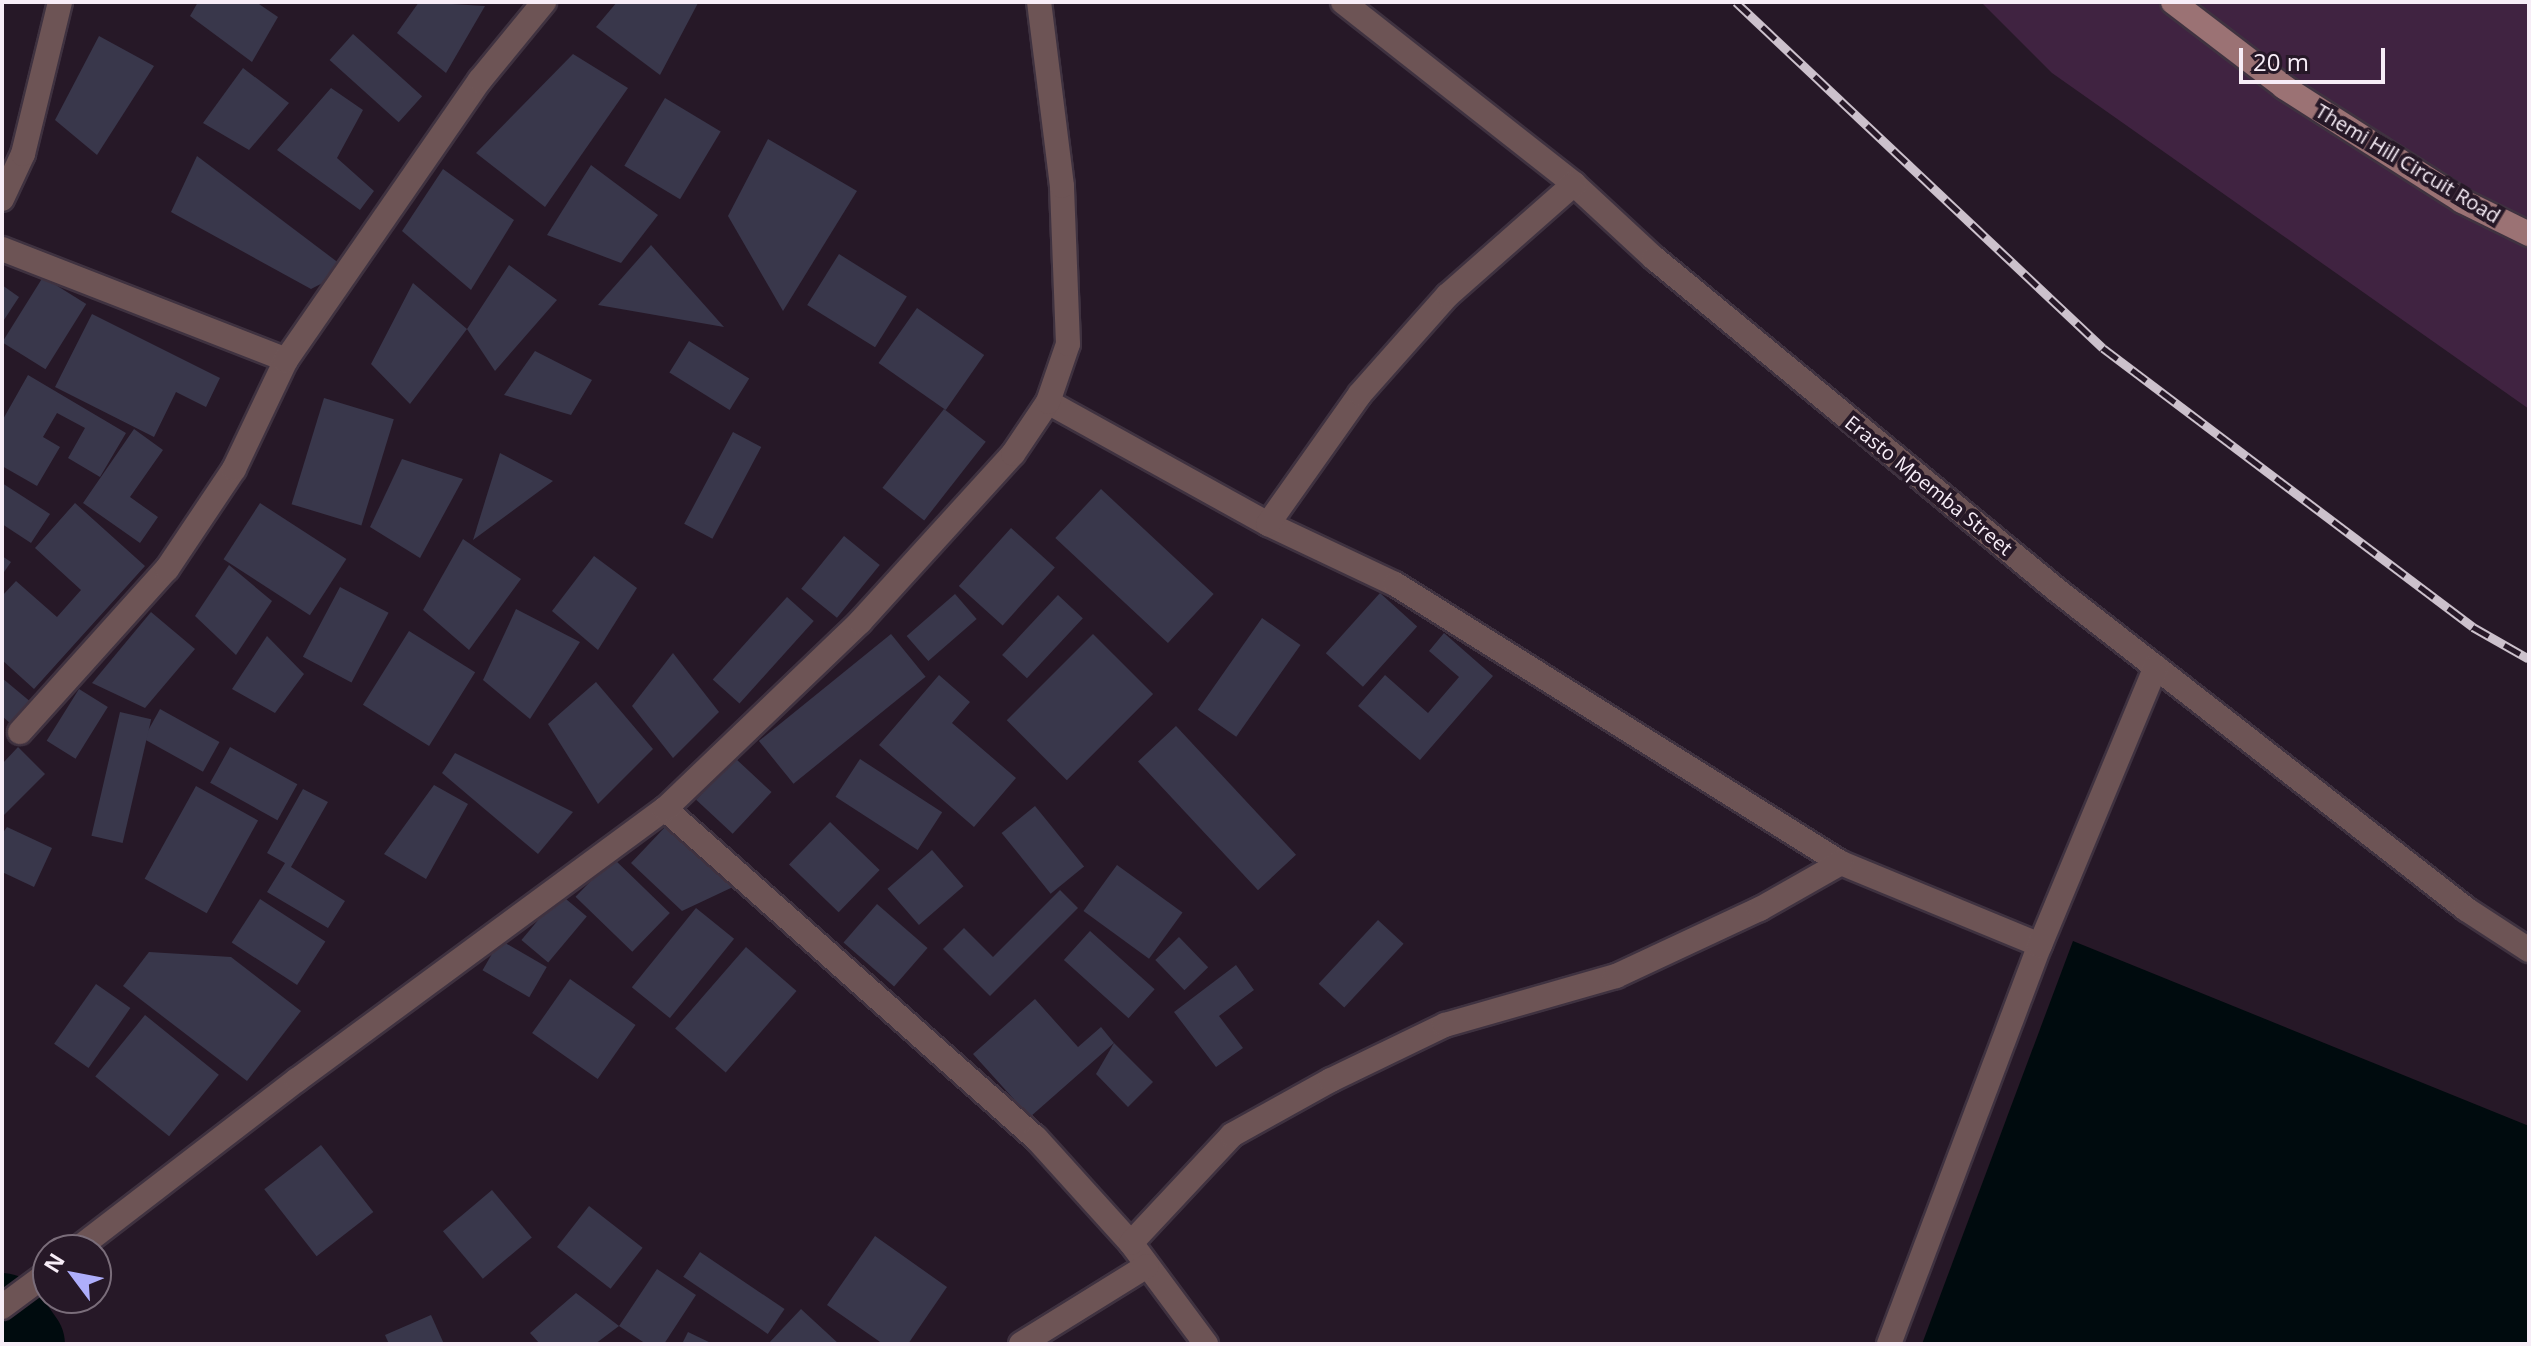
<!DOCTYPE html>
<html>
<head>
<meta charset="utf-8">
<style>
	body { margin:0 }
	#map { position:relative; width:2531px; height:1346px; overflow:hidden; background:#261827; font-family:"Open Sans",sans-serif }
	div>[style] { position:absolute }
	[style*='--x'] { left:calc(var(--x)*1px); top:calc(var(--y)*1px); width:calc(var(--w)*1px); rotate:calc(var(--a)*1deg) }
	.green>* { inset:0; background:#402341 }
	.water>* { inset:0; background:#000b0e }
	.river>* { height:88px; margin:-44px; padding:0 44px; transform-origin:44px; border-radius:44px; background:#000b0e }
	.building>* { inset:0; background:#39374b; transform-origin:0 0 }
	.roads { filter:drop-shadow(2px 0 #3f3240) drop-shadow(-2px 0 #3f3240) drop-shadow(0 2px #3f3240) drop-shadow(0 -2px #3f3240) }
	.street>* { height:24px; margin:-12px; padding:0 12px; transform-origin:12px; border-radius:12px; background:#6d5455 }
	.secondary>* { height:24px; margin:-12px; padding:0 12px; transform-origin:12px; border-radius:12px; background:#9b7274 }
	.rail>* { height:9px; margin-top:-4.5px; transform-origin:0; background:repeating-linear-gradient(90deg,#261827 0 18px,#ccc1cc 0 36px); box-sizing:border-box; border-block:2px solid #ccc1cc }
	span { translate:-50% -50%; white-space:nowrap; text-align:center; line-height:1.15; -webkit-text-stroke:8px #261827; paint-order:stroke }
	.street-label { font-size:20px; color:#f7edf7 }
	.frame { position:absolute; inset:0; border:4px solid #f7edf7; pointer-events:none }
	.north { position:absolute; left:32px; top:1234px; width:80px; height:80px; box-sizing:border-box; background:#261827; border:2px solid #7a6d7a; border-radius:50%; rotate:302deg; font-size:22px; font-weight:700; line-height:32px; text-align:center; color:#f7edf7 }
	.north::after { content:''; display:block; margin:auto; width:28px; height:36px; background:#aeaefb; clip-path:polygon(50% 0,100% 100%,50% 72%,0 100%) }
	.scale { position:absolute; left:2239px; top:48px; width:146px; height:36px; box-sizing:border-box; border:4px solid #f7edf7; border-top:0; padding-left:10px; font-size:24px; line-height:28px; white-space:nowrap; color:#f7edf7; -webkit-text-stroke:6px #261827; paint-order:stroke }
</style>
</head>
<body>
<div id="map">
	<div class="green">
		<div style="clip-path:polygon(1981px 2px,2529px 2px,2529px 409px,2052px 73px)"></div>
	</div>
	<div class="water">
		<div style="clip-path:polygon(2073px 941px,2529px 1126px,2529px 1344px,1922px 1344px)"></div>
	</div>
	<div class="river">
		<div style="--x:2;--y:1317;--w:33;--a:55"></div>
	</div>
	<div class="building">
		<div style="clip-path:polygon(198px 2px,256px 2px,278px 17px,252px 62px,190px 16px)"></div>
		<div style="clip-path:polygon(419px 2px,485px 6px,446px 73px,397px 33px)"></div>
		<div style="clip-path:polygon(617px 2px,698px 3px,660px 75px,596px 27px)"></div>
		<div style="left:353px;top:34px;width:93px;height:35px;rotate:42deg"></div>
		<div style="clip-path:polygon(99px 36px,154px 66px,97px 155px,55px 120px)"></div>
		<div style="clip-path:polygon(573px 54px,628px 88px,545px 207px,476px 153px)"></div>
		<div style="clip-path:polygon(243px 68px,289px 103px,249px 150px,203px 123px)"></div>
		<div style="clip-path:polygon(331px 88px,363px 110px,337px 158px,374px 191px,360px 210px,277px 150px)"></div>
		<div style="left:665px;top:98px;width:65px;height:79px;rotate:31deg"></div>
		<div style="clip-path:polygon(768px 139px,857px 191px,783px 311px,728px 216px)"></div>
		<div style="clip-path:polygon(197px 156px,348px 270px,311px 289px,171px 212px)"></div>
		<div style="clip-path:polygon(591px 165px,658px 215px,621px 263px,547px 235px)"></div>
		<div style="clip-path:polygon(443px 169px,514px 220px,471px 290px,402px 231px)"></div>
		<div style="clip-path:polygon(651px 245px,724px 327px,598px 305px)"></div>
		<div style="left:839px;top:254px;width:80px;height:60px;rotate:32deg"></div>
		<div style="clip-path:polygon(509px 265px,557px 300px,495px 371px,467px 329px,410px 404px,371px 364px,413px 283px,467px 329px)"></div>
		<div style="left:43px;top:277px;width:51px;height:77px;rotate:32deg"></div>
		<div style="clip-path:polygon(2px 285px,19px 297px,2px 323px)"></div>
		<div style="left:917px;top:308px;width:82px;height:67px;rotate:35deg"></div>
		<div style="clip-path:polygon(92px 314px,220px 378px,206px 407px,176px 392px,154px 437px,55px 387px)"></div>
		<div style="left:689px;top:341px;width:71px;height:37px;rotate:32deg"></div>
		<div style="clip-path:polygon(535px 351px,592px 380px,571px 415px,504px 395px)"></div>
		<div style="clip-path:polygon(28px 375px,126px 433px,100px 477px,68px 458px,85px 428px,57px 413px,43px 437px,60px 447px,37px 486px,2px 466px,2px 421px)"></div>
		<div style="left:324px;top:398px;width:73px;height:111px;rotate:17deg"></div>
		<div style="left:944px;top:409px;width:53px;height:100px;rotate:38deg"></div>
		<div style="clip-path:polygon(134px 429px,163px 450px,130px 497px,158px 517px,140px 543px,83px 503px)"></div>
		<div style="left:733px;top:432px;width:32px;height:104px;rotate:28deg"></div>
		<div style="clip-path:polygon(500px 453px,553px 481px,473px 540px)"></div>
		<div style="clip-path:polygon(402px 459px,463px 479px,420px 558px,370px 527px)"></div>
		<div style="clip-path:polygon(2px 483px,50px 514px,31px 543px,2px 524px)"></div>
		<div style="left:1101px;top:489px;width:154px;height:67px;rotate:43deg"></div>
		<div style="clip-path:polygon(75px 503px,145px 566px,34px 689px,2px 660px,2px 596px,16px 581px,57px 617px,81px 590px,35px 548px)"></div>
		<div style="left:260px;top:503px;width:103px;height:67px;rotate:33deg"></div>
		<div style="left:1011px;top:528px;width:59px;height:78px;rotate:42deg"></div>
		<div style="left:844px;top:536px;width:46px;height:68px;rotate:39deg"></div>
		<div style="clip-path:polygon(463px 539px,521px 579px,469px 650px,423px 610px)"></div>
		<div style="clip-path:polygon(2px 556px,11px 562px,2px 575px)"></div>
		<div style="clip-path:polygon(594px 556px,637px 588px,598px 650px,552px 611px)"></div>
		<div style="clip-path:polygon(229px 565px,272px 601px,236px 655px,195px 616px)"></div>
		<div style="left:340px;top:587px;width:55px;height:79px;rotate:28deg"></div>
		<div style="left:1380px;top:593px;width:50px;height:81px;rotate:42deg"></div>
		<div style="left:955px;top:594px;width:33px;height:64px;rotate:49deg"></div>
		<div style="left:1058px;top:595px;width:34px;height:82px;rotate:43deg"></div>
		<div style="left:787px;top:597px;width:36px;height:111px;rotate:42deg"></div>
		<div style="clip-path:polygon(516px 609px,580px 642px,530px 719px,483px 680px)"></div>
		<div style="clip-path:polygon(151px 612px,195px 649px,145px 708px,92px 683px)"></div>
		<div style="left:1262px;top:618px;width:47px;height:112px;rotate:35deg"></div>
		<div style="left:409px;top:631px;width:78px;height:87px;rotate:32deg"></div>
		<div style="clip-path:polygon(1444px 633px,1493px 676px,1420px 760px,1358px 706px,1385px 675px,1428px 713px,1459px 677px,1429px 651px)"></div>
		<div style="left:891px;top:634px;width:55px;height:170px;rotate:51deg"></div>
		<div style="left:1093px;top:634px;width:85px;height:122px;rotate:45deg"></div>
		<div style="clip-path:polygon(267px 636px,304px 674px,275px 713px,232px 689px)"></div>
		<div style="clip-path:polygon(673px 653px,719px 712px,673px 758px,632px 706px)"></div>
		<div style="clip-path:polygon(939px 675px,970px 702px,952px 723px,1016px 778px,974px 827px,879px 745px)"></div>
		<div style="clip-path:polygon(2px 678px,32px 703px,20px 732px,2px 716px)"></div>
		<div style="clip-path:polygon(596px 682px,653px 749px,598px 804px,548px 724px)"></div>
		<div style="left:79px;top:689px;width:34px;height:61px;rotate:32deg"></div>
		<div style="left:160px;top:709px;width:68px;height:34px;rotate:29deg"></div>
		<div style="left:120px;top:712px;width:32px;height:127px;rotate:13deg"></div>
		<div style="left:1176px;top:726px;width:176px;height:52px;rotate:47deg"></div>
		<div style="clip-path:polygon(18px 747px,45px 774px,2px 817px,2px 764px)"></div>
		<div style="left:230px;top:747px;width:77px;height:41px;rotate:29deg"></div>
		<div style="clip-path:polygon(455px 753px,573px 812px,538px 854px,442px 773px)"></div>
		<div style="left:735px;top:758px;width:50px;height:57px;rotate:43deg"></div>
		<div style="left:860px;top:759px;width:98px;height:45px;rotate:33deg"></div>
		<div style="clip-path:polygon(434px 785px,468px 804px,426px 879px,384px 854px)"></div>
		<div style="left:196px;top:786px;width:71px;height:106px;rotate:29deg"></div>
		<div style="clip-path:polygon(303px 789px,328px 802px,291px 867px,345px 901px,328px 928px,267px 892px,285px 863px,267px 853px)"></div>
		<div style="left:1035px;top:806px;width:78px;height:43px;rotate:51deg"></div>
		<div style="left:830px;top:822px;width:69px;height:59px;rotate:44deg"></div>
		<div style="clip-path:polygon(666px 826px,733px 887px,682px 911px,631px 863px)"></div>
		<div style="clip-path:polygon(7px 827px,52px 848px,34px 887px,2px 872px,2px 834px)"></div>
		<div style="left:932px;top:850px;width:48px;height:59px;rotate:49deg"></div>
		<div style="left:613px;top:858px;width:79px;height:54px;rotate:44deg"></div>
		<div style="left:1117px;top:865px;width:81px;height:57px;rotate:36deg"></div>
		<div style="clip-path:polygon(1060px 890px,1078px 908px,990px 996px,943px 949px,964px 928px,993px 957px)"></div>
		<div style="left:560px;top:894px;width:35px;height:60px;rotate:40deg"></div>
		<div style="left:260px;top:899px;width:78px;height:52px;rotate:33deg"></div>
		<div style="left:877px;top:904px;width:67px;height:51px;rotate:41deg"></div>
		<div style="left:696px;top:908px;width:49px;height:102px;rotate:39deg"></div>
		<div style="left:1378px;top:920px;width:35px;height:87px;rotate:43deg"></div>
		<div style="left:1090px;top:931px;width:87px;height:39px;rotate:42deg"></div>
		<div style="left:1179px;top:937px;width:42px;height:33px;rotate:46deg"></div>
		<div style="left:500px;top:940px;width:54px;height:35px;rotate:30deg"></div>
		<div style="left:746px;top:947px;width:67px;height:108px;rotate:41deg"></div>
		<div style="clip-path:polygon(149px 952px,231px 957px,301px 1011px,247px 1081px,123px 986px)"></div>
		<div style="clip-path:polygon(1236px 965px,1254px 990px,1219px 1016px,1243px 1048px,1216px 1067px,1174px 1012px)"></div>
		<div style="left:570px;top:979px;width:80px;height:66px;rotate:35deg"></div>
		<div style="left:96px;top:984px;width:42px;height:73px;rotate:35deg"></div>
		<div style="clip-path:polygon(1035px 999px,1078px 1047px,1101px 1027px,1114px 1043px,1030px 1117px,973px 1054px)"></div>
		<div style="left:145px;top:1015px;width:95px;height:79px;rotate:39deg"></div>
		<div style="clip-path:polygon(1114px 1043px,1153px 1082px,1128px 1107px,1096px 1074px)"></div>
		<div style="left:321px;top:1145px;width:85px;height:72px;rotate:52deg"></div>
		<div style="left:492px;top:1190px;width:62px;height:64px;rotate:50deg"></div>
		<div style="left:589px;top:1206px;width:68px;height:52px;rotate:38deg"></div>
		<div style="clip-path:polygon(875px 1236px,947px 1287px,908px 1344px,883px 1344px,827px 1305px)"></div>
		<div style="left:700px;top:1252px;width:102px;height:30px;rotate:34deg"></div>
		<div style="clip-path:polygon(657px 1269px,696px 1295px,664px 1344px,646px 1344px,619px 1326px,595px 1344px,540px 1344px,530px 1333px,576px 1293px,619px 1326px)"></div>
		<div style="clip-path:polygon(801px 1309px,839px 1344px,768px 1344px)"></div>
		<div style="clip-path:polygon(431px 1315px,444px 1344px,389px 1344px,385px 1335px)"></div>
		<div style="clip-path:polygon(688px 1332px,713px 1344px,682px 1344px)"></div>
	</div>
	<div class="roads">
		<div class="street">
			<div style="--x:1343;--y:2;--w:294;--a:38.2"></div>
			<div style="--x:1574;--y:184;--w:109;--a:42.8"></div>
			<div style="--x:1654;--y:258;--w:524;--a:39.5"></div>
			<div style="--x:2058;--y:591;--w:517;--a:37.93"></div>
			<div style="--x:2466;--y:909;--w:75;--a:33.1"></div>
			<div style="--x:2;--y:199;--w:50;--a:-65"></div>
			<div style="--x:23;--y:154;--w:156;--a:-76.3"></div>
			<div style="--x:2;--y:249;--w:305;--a:21.3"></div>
			<div style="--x:1048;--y:402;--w:252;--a:29"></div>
			<div style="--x:1268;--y:524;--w:140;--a:25.3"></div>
			<div style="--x:1395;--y:584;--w:526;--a:32.03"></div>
			<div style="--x:1841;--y:863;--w:215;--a:22.4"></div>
			<div style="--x:1268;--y:524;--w:159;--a:-54.7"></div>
			<div style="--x:1360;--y:394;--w:132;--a:-48.4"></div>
			<div style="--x:1448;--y:295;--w:168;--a:-41.4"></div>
			<div style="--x:20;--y:732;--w:219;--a:-48"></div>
			<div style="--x:167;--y:569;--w:120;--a:-56.2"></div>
			<div style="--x:234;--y:469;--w:121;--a:-64.5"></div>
			<div style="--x:286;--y:360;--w:341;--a:-55.3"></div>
			<div style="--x:480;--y:80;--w:101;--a:-50.6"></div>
			<div style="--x:665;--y:809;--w:496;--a:41.6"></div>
			<div style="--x:1036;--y:1138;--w:142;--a:47.9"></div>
			<div style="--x:1131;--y:1243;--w:126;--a:53.4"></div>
			<div style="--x:1131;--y:1243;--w:148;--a:-46.9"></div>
			<div style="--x:1232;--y:1135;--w:113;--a:-29.1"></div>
			<div style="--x:1331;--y:1080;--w:127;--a:-25.8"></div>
			<div style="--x:1445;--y:1025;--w:178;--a:-16"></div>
			<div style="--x:1616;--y:976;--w:159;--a:-25"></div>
			<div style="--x:1760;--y:909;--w:93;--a:-29.6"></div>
			<div style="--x:76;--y:1250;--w:279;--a:-37.6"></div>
			<div style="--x:297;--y:1080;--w:457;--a:-36.4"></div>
			<div style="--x:665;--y:809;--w:270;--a:-43.8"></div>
			<div style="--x:860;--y:622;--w:227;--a:-47.7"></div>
			<div style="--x:1013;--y:454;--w:63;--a:-56.1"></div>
			<div style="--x:1048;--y:402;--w:61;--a:-71"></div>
			<div style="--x:1068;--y:344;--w:158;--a:-92.2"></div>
			<div style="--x:1062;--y:186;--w:185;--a:-97.1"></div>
			<div style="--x:2;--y:1307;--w:57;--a:-36.5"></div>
			<div style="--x:1021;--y:1344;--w:148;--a:-31.8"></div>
			<div style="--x:1889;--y:1344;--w:427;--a:-69.3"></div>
			<div style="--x:2040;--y:945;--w:301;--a:-67.4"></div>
		</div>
		<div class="secondary">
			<div style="--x:2173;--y:2;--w:140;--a:37.4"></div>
			<div style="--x:2284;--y:87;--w:211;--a:32.6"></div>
			<div style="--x:2462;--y:201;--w:75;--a:26.2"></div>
		</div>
	</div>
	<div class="rail">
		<div style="--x:1736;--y:2;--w:504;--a:43.31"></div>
		<div style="--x:2103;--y:348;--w:463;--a:37"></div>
		<div style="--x:2473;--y:627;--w:64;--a:29.7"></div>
	</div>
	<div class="street-label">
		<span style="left:2408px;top:163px;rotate:31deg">Themi Hill Circuit Road</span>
		<span style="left:1929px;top:485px;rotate:39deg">Erasto Mpemba Street</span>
	</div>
	<div class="frame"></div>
	<div class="north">N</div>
	<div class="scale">20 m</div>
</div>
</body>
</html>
